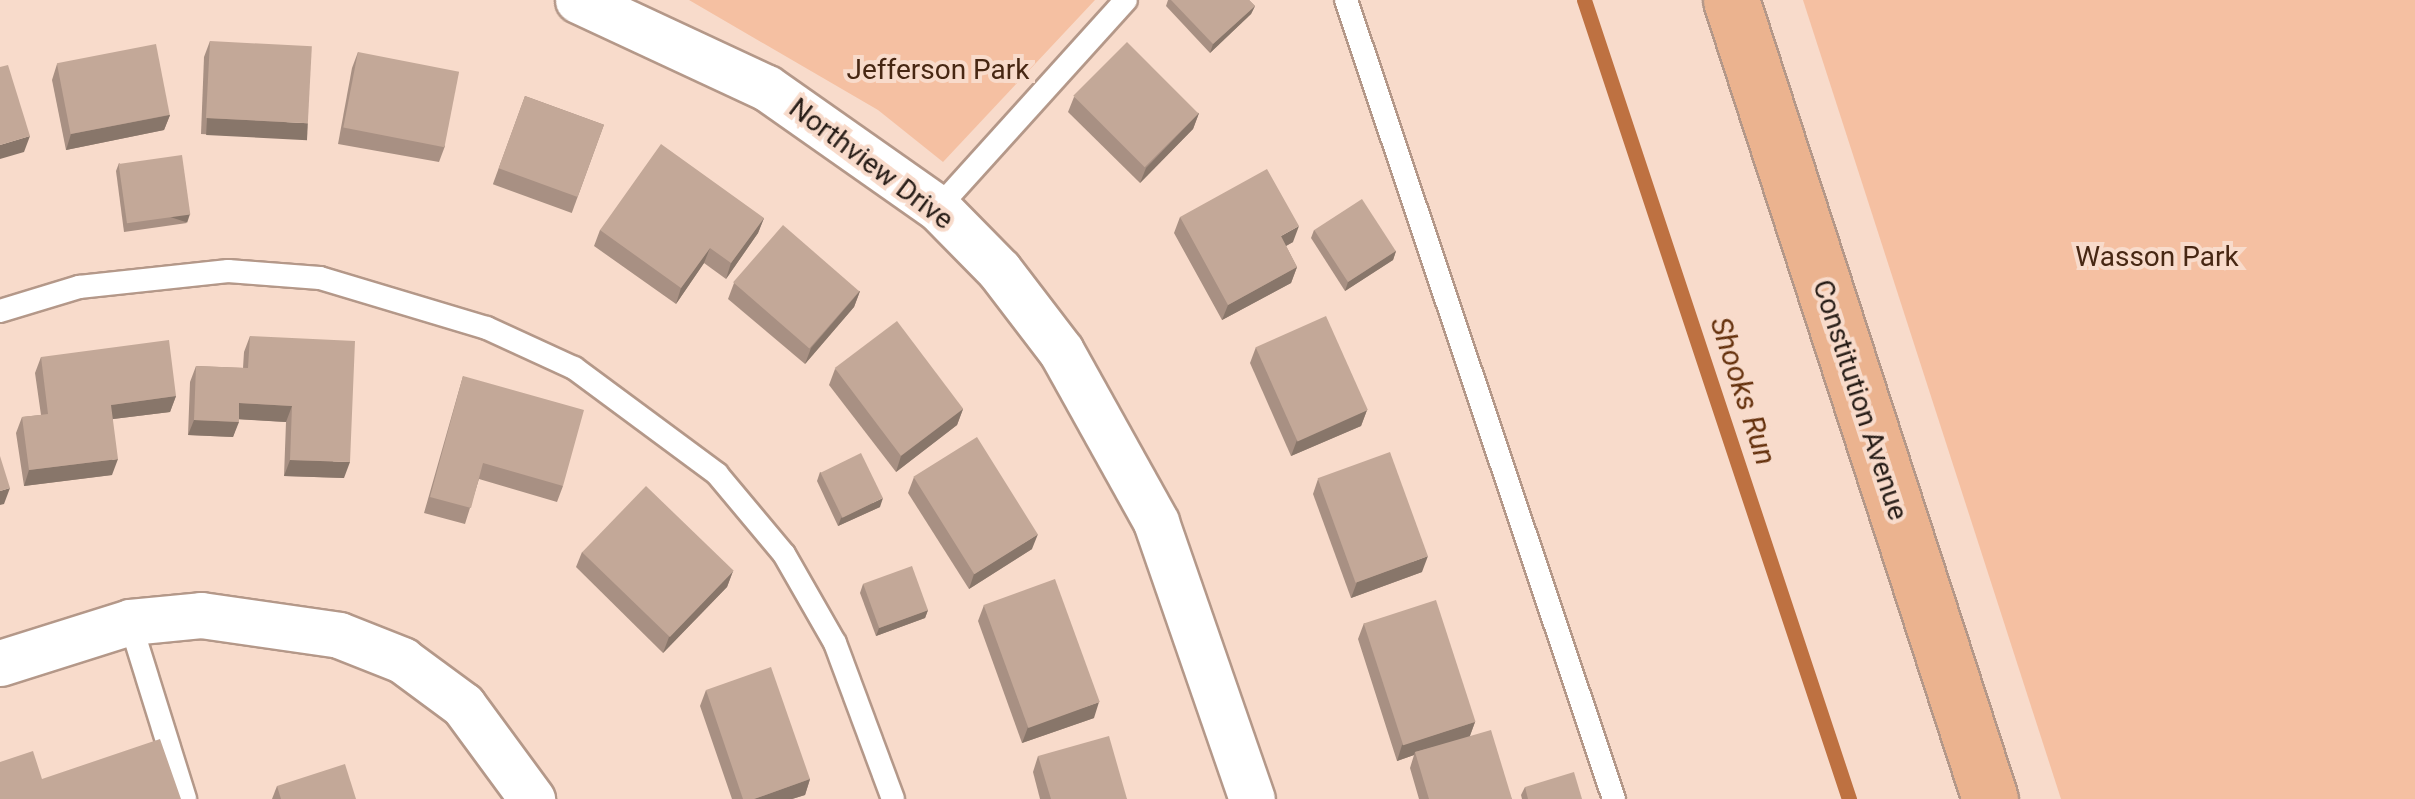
<!DOCTYPE html>
<html>
<head>
<meta charset="utf-8">
<style>
	body { margin:0 }
	#map { position:relative; width:2415px; height:799px; overflow:hidden; background:#f8dbcb; font-family:Roboto,sans-serif }
	div>[style] { position:absolute }
	[style*='--x'] { left:calc(var(--x)*1px); top:calc(var(--y)*1px); width:calc(var(--w)*1px); rotate:calc(var(--a)*1deg) }
	.green>* { inset:0; background:#f5c0a2 }
	.stream>* { height:15px; margin:-7.5px; padding:0 7.5px; transform-origin:7.5px; border-radius:7.5px; background:#be7141 }
	.roads { filter:drop-shadow(2px 0 #b49889) drop-shadow(-2px 0 #b49889) drop-shadow(0 2px #b49889) drop-shadow(0 -2px #b49889) }
	.lane>* { height:22px; margin:-11px; padding:0 11px; transform-origin:11px; border-radius:11px; background:#fff }
	.street>* { height:45px; margin:-22.5px; padding:0 22.5px; transform-origin:22.5px; border-radius:22.5px; background:#fff }
	.primary>* { height:55px; margin:-27.5px; padding:0 27.5px; transform-origin:27.5px; border-radius:27.5px; background:#ebb38f }
	.wall>* { inset:0; background:#a89083; transform-origin:0 0 }
	.shaded-wall>* { inset:0; background:#88766a; transform-origin:0 0 }
	.building>* { inset:0; background:#c3a898; transform-origin:0 0 }
	span { translate:-50% -50%; white-space:nowrap; text-align:center; line-height:1.15; -webkit-text-stroke:8px #f8dbcb; paint-order:stroke }
	.park-label { font-size:28px; color:#472713 }
	.street-label { font-size:28px; color:#271d17 }
	.water-label { font-size:30px; color:#65310d; font-style:italic }
</style>
</head>
<body>
<div id="map">
	<div class="green">
		<div style="clip-path:polygon(689px 0,1095px 0,943px 162px,878px 110px)"></div>
		<div style="clip-path:polygon(1803px 0,2415px 0,2415px 799px,2061px 799px)"></div>
	</div>
	<div class="stream">
		<div style="--x:1584;--y:0;--w:842;--a:71.65"></div>
	</div>
	<div class="roads">
		<div class="lane">
			<div style="--x:1346;--y:0;--w:843;--a:71.46"></div>
			<div style="--x:938;--y:208;--w:280;--a:-47.9"></div>
			<div style="--x:0;--y:311;--w:83;--a:-16.9"></div>
			<div style="--x:79;--y:287;--w:150;--a:-6.1"></div>
			<div style="--x:228;--y:271;--w:92;--a:4.4"></div>
			<div style="--x:320;--y:278;--w:174;--a:16.7"></div>
			<div style="--x:487;--y:328;--w:96;--a:24.7"></div>
			<div style="--x:574;--y:368;--w:178;--a:36.5"></div>
			<div style="--x:717;--y:474;--w:104;--a:50.1"></div>
			<div style="--x:784;--y:554;--w:103;--a:60.2"></div>
			<div style="--x:835;--y:643;--w:166;--a:69.6"></div>
			<div style="--x:130;--y:622;--w:185;--a:72.7"></div>
		</div>
		<div class="street">
			<div style="--x:578;--y:0;--w:208;--a:25"></div>
			<div style="--x:767;--y:88;--w:209;--a:35.1"></div>
			<div style="--x:938;--y:208;--w:87;--a:45.5"></div>
			<div style="--x:999;--y:270;--w:102;--a:52.6"></div>
			<div style="--x:1061;--y:351;--w:196;--a:60.9"></div>
			<div style="--x:1156;--y:522;--w:293;--a:70.9"></div>
			<div style="--x:0;--y:663;--w:136;--a:-17.5"></div>
			<div style="--x:130;--y:622;--w:71;--a:-5.6"></div>
			<div style="--x:201;--y:615;--w:139;--a:8.2"></div>
			<div style="--x:339;--y:635;--w:68;--a:21.6"></div>
			<div style="--x:402;--y:660;--w:76;--a:36.4"></div>
			<div style="--x:463;--y:705;--w:117;--a:53.7"></div>
		</div>
		<div class="primary">
			<div style="--x:1731;--y:0;--w:840;--a:72.04"></div>
		</div>
	</div>
	<div class="wall">
		<div style="clip-path:polygon(1168px 0,1249px 0,1255px 6px,1251px 14px,1210px 53px,1166px 6px)"></div>
		<div style="clip-path:polygon(210px 41px,302px 139px,201px 134px,204px 57px)"></div>
		<div style="clip-path:polygon(358px 52px,445px 146px,439px 162px,338px 144px,352px 68px)"></div>
		<div style="clip-path:polygon(57px 64px,170px 115px,164px 130px,66px 150px,52px 80px)"></div>
		<div style="left:525px;top:96px;width:84px;height:94px;rotate:20deg"></div>
		<div style="clip-path:polygon(1074px 97px,1199px 113px,1193px 129px,1140px 183px,1068px 112px)"></div>
		<div style="clip-path:polygon(119px 163px,187px 223px,124px 232px,116px 171px)"></div>
		<div style="clip-path:polygon(1180px 217px,1293px 242px,1286px 246px,1297px 267px,1291px 283px,1222px 320px,1174px 233px)"></div>
		<div style="clip-path:polygon(764px 218px,758px 233px,726px 279px,704px 263px,676px 304px,594px 246px,600px 230px)"></div>
		<div style="clip-path:polygon(1314px 230px,1396px 251px,1393px 260px,1345px 291px,1311px 238px)"></div>
		<div style="clip-path:polygon(734px 283px,860px 291px,854px 307px,805px 364px,728px 299px)"></div>
		<div style="clip-path:polygon(250px 336px,344px 478px,284px 476px,286px 422px,239px 419px,233px 437px,188px 435px,190px 382px,196px 366px,243px 368px,244px 352px)"></div>
		<div style="clip-path:polygon(1256px 347px,1367px 410px,1361px 426px,1291px 456px,1250px 363px)"></div>
		<div style="clip-path:polygon(41px 357px,176px 396px,170px 412px,113px 419px,112px 475px,24px 486px,16px 433px,22px 417px,41px 415px,35px 373px)"></div>
		<div style="clip-path:polygon(835px 369px,963px 409px,957px 425px,896px 472px,829px 385px)"></div>
		<div style="clip-path:polygon(463px 376px,563px 486px,557px 502px,479px 479px,465px 524px,424px 513px)"></div>
		<div style="clip-path:polygon(820px 472px,880px 507px,838px 526px,817px 481px)"></div>
		<div style="clip-path:polygon(914px 477px,1032px 549px,969px 589px,908px 493px)"></div>
		<div style="clip-path:polygon(1318px 479px,1422px 572px,1351px 598px,1313px 494px)"></div>
		<div style="clip-path:polygon(582px 552px,733px 571px,727px 587px,663px 653px,576px 567px)"></div>
		<div style="clip-path:polygon(863px 584px,928px 610px,925px 618px,876px 636px,860px 593px)"></div>
		<div style="clip-path:polygon(984px 605px,1094px 718px,1022px 743px,978px 621px)"></div>
		<div style="clip-path:polygon(1364px 623px,1475px 722px,1470px 736px,1512px 799px,1419px 799px,1410px 768px,1414px 755px,1397px 761px,1358px 639px)"></div>
		<div style="clip-path:polygon(706px 690px,810px 779px,805px 795px,792px 799px,732px 799px,700px 706px)"></div>
		<div style="clip-path:polygon(1038px 756px,1127px 799px,1040px 799px,1033px 772px)"></div>
		<div style="clip-path:polygon(277px 786px,356px 799px,272px 799px)"></div>
		<div style="clip-path:polygon(1525px 787px,1582px 799px,1522px 799px,1521px 795px)"></div>
	</div>
	<div class="shaded-wall">
		<div style="clip-path:polygon(1255px 6px,1251px 14px,1210px 53px,1213px 44px)"></div>
		<div style="clip-path:polygon(1199px 113px,1193px 129px,1140px 183px,1146px 168px)"></div>
		<div style="clip-path:polygon(170px 115px,164px 130px,66px 150px,71px 134px)"></div>
		<div style="left:207px;top:118px;width:101px;height:17px;rotate:3deg"></div>
		<div style="clip-path:polygon(30px 136px,24px 152px,0 159px,0 145px)"></div>
		<div style="left:190px;top:214px;width:9px;height:64px;rotate:108deg"></div>
		<div style="clip-path:polygon(764px 218px,758px 233px,726px 279px,731px 263px)"></div>
		<div style="clip-path:polygon(1299px 226px,1293px 242px,1275px 252px,1281px 236px)"></div>
		<div style="clip-path:polygon(710px 248px,704px 263px,676px 304px,681px 288px)"></div>
		<div style="clip-path:polygon(1396px 251px,1393px 260px,1345px 291px,1348px 282px)"></div>
		<div style="clip-path:polygon(1297px 267px,1291px 283px,1222px 320px,1228px 305px)"></div>
		<div style="clip-path:polygon(860px 291px,854px 307px,805px 364px,811px 348px)"></div>
		<div style="clip-path:polygon(176px 396px,170px 412px,105px 420px,111px 405px)"></div>
		<div style="clip-path:polygon(239px 403px,292px 406px,286px 422px,234px 419px)"></div>
		<div style="clip-path:polygon(963px 409px,957px 425px,896px 472px,901px 456px)"></div>
		<div style="clip-path:polygon(1367px 410px,1361px 426px,1291px 456px,1297px 440px)"></div>
		<div style="clip-path:polygon(194px 420px,239px 422px,233px 437px,188px 435px)"></div>
		<div style="clip-path:polygon(118px 459px,112px 475px,24px 486px,29px 470px)"></div>
		<div style="clip-path:polygon(290px 460px,350px 462px,344px 478px,284px 476px)"></div>
		<div style="clip-path:polygon(10px 488px,4px 504px,0 505px,0 491px)"></div>
		<div style="clip-path:polygon(883px 498px,880px 507px,838px 526px,841px 518px)"></div>
		<div style="clip-path:polygon(1038px 534px,1032px 549px,969px 589px,974px 574px)"></div>
		<div style="clip-path:polygon(1428px 556px,1422px 572px,1351px 598px,1357px 582px)"></div>
		<div style="clip-path:polygon(733px 571px,727px 587px,663px 653px,669px 637px)"></div>
		<div style="clip-path:polygon(928px 610px,925px 618px,876px 636px,879px 628px)"></div>
		<div style="clip-path:polygon(1099px 702px,1094px 718px,1022px 743px,1028px 727px)"></div>
		<div style="clip-path:polygon(1475px 722px,1469px 738px,1415px 752px,1414px 755px,1397px 761px,1402px 745px)"></div>
		<div style="clip-path:polygon(810px 779px,805px 795px,792px 799px,754px 799px)"></div>
	</div>
	<div class="building">
		<div style="clip-path:polygon(1171px 0,1249px 0,1255px 6px,1213px 44px)"></div>
		<div style="left:210px;top:41px;width:102px;height:77px;rotate:3deg"></div>
		<div style="left:1127px;top:42px;width:101px;height:76px;rotate:45deg"></div>
		<div style="left:156px;top:44px;width:72px;height:101px;rotate:79deg"></div>
		<div style="left:358px;top:52px;width:103px;height:77px;rotate:11deg"></div>
		<div style="clip-path:polygon(8px 65px,30px 136px,0 145px,0 67px)"></div>
		<div style="left:525px;top:96px;width:84px;height:77px;rotate:20deg"></div>
		<div style="clip-path:polygon(661px 144px,764px 218px,731px 263px,710px 248px,681px 288px,600px 230px)"></div>
		<div style="left:182px;top:155px;width:60px;height:64px;rotate:82deg"></div>
		<div style="clip-path:polygon(1267px 169px,1299px 226px,1281px 236px,1297px 267px,1228px 305px,1180px 217px)"></div>
		<div style="left:1362px;top:199px;width:62px;height:57px;rotate:57deg"></div>
		<div style="left:783px;top:225px;width:101px;height:76px;rotate:41deg"></div>
		<div style="left:1326px;top:316px;width:103px;height:77px;rotate:66deg"></div>
		<div style="left:897px;top:321px;width:110px;height:78px;rotate:53deg"></div>
		<div style="clip-path:polygon(250px 336px,355px 341px,350px 462px,290px 460px,292px 406px,239px 403px,239px 422px,194px 420px,196px 366px,248px 368px)"></div>
		<div style="clip-path:polygon(169px 340px,176px 396px,111px 405px,118px 459px,29px 470px,22px 417px,48px 414px,41px 357px)"></div>
		<div style="clip-path:polygon(463px 376px,584px 410px,563px 486px,483px 463px,471px 508px,430px 497px)"></div>
		<div style="left:977px;top:437px;width:115px;height:75px;rotate:58deg"></div>
		<div style="left:1390px;top:452px;width:111px;height:77px;rotate:70deg"></div>
		<div style="left:861px;top:453px;width:50px;height:45px;rotate:64deg"></div>
		<div style="clip-path:polygon(0 456px,10px 488px,0 491px)"></div>
		<div style="left:646px;top:486px;width:122px;height:92px;rotate:44deg"></div>
		<div style="left:912px;top:566px;width:47px;height:52px;rotate:70deg"></div>
		<div style="left:1055px;top:579px;width:131px;height:76px;rotate:70deg"></div>
		<div style="left:1436px;top:600px;width:128px;height:76px;rotate:72deg"></div>
		<div style="clip-path:polygon(771px 667px,810px 779px,754px 799px,743px 799px,706px 690px)"></div>
		<div style="clip-path:polygon(1491px 730px,1512px 799px,1429px 799px,1415px 752px)"></div>
		<div style="clip-path:polygon(1109px 736px,1127px 799px,1051px 799px,1038px 756px)"></div>
		<div style="clip-path:polygon(160px 739px,181px 799px,0 799px,0 762px,33px 751px,42px 779px)"></div>
		<div style="clip-path:polygon(345px 764px,356px 799px,281px 799px,277px 786px)"></div>
		<div style="clip-path:polygon(1574px 772px,1582px 799px,1528px 799px,1525px 787px)"></div>
	</div>
	<div class="park-label">
		<span style="left:938px;top:70px">Jefferson Park</span>
		<span style="left:2157px;top:257px">Wasson Park</span>
	</div>
	<div class="street-label">
		<span style="left:871px;top:164px;rotate:37deg">Northview Drive</span>
		<span style="left:1860px;top:400px;rotate:72deg">Constitution Avenue</span>
	</div>
	<div class="water-label">
		<span style="left:1743px;top:391px;rotate:72deg">Shooks Run</span>
	</div>
</div>
</body>
</html>
